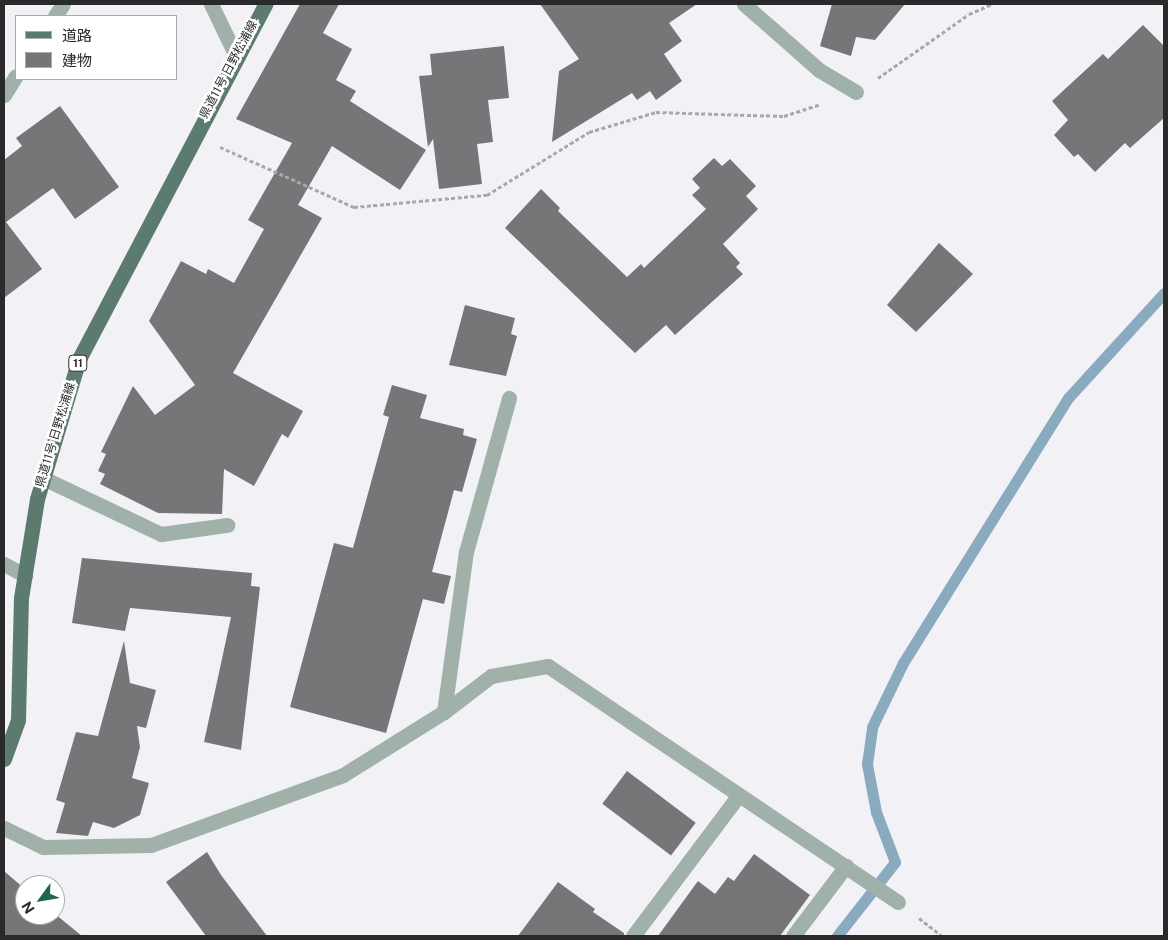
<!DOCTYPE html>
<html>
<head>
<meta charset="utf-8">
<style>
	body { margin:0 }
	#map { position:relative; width:1168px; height:940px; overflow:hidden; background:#f2f1f5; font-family:"Public Sans","Noto Sans JP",sans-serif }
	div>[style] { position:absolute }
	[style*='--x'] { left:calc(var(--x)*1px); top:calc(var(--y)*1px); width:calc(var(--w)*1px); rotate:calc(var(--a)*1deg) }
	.stream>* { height:11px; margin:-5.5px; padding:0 5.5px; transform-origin:5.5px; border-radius:5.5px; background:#89aabf }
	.building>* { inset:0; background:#767679; transform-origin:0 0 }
	.path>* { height:3px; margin-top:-1.5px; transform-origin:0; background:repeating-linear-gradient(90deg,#a9a9ab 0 4px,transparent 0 6.5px) }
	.minor>* { height:15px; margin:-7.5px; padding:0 7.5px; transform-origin:7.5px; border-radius:7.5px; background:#a0b1aa }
	.major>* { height:15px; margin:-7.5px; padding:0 7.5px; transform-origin:7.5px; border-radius:7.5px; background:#5c7b6f }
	span { translate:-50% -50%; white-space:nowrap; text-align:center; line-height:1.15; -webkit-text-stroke:5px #fff; paint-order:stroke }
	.shield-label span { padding:1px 4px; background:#fff; border:1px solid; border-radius:4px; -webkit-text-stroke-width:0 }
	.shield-label { font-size:11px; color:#2a2a2b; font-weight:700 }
	.street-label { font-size:12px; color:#2a2a2b }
	.frame { position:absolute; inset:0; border:5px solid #2a2a2b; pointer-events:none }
	.legend { position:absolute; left:15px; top:15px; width:162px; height:65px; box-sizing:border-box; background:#fff; border:1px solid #aaa; margin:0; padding:6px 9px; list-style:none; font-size:15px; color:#2a2a2b }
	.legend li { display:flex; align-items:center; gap:10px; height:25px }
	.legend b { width:25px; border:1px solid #aaa }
	.north { position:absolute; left:15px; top:875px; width:50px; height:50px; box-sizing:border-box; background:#fff; border:1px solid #aaa; border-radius:50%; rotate:238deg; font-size:14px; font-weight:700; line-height:20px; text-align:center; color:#2a2a2b }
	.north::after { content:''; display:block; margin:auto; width:18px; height:22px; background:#226454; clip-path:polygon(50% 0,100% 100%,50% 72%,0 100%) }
</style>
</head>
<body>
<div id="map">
	<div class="stream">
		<div style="--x:837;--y:936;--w:94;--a:-51.9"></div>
		<div style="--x:895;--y:862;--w:53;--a:-110.8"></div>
		<div style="--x:876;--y:812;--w:49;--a:-100.6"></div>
		<div style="--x:867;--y:764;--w:37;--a:-82"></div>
		<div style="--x:872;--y:727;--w:71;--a:-64.2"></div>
		<div style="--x:903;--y:663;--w:312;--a:-58.1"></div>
		<div style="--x:1068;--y:398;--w:142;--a:-47.6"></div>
	</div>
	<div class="building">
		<div style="clip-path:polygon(300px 4px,339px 4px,323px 33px,352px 49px,336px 80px,356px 91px,350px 101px,426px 150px,400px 190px,332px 146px,298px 205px,322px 218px,233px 373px,303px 411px,288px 438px,282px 434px,254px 486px,224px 469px,222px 514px,158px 513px,100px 484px,105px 474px,98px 471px,106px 454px,101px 452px,133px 386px,155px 415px,195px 385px,149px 321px,181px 261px,206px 274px,208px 269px,234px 283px,264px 229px,248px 220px,292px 143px,236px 119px)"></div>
		<div style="clip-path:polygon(540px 4px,697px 4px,669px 23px,682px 41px,664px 54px,682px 81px,656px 100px,650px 91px,637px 100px,632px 93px,552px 142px,559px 71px,579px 59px)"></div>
		<div style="clip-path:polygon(832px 4px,905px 4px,875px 40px,856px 37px,851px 56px,820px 46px)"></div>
		<div style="clip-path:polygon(1143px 25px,1164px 46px,1164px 118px,1130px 148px,1125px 143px,1095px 172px,1078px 154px,1074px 157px,1054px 135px,1068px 120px,1052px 101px,1103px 54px,1108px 59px)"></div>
		<div style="clip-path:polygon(504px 46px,509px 98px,488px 100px,493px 142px,477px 144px,482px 184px,439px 189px,433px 139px,428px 147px,419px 76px,432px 75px,430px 54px)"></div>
		<div style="clip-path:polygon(60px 106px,119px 187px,75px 219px,53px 188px,6px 222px,42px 269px,4px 298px,4px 160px,22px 146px,16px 138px)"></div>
		<div style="clip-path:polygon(714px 158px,722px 166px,730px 159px,756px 186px,746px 196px,758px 209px,723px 244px,740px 263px,736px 267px,743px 274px,675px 335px,666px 325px,635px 353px,505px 228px,541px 189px,560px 208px,558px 211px,627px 277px,641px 264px,644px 268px,706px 209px,692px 195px,700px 188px,692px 179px)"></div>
		<div style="clip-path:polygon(939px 243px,973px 274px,916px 332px,887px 305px)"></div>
		<div style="clip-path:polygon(465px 305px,515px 318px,511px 334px,517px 336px,506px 376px,449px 365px)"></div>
		<div style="clip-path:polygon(392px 385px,427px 395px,420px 418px,464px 429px,463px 435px,477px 439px,462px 492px,454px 490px,432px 572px,451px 576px,444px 604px,423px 599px,386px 733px,290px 707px,334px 543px,353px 548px,389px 417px,383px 415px)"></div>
		<div style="clip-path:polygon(82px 558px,252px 573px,251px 586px,260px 587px,241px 750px,204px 742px,231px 617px,130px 608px,125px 631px,72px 623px)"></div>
		<div style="clip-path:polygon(124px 641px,130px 683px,156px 690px,146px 728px,137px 726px,140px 747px,132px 778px,149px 783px,140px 815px,114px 828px,93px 822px,88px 836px,56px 833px,65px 803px,56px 800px,76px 732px,98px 736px)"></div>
		<div style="left:627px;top:771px;width:86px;height:41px;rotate:37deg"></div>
		<div style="clip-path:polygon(207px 852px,221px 875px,267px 936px,206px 936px,166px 882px)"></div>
		<div style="clip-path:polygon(754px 854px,810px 895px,780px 936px,658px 936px,698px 881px,715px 894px,728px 877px,734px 881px)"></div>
		<div style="clip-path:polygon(4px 871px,25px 889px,25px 915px,55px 914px,82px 936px,4px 936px)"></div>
		<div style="clip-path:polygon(558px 882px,595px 909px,593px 912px,624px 933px,624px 936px,518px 936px)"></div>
	</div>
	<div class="path">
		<div style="--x:878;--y:78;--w:111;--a:-35.1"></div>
		<div style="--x:969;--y:14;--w:25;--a:-23"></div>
		<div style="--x:220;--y:147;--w:147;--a:24.1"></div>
		<div style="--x:354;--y:207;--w:134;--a:-5.2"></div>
		<div style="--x:487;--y:195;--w:120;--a:-31.7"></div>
		<div style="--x:589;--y:132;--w:70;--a:-16.6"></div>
		<div style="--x:656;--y:112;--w:128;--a:1.8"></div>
		<div style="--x:784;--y:116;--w:38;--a:-18"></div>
		<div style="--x:919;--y:918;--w:29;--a:38"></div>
	</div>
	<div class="minor">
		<div style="--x:211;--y:4;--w:58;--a:64.3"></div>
		<div style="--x:744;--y:4;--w:100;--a:41.3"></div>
		<div style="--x:819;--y:70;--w:43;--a:30.7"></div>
		<div style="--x:55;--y:16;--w:14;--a:-56"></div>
		<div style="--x:4;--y:95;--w:22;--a:-58"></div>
		<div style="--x:43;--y:478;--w:131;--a:25.4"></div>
		<div style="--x:161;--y:534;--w:67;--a:-7.8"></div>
		<div style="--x:4;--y:564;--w:24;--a:28"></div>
		<div style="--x:444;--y:712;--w:162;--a:-82.2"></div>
		<div style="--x:466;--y:552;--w:160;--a:-74.4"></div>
		<div style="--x:4;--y:828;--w:43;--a:26"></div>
		<div style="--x:43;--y:847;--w:108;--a:-1.1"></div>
		<div style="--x:151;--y:845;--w:204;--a:-20"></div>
		<div style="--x:343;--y:775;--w:119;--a:-32"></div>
		<div style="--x:444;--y:712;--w:59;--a:-37.5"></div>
		<div style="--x:491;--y:676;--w:58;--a:-10"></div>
		<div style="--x:548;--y:666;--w:422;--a:34"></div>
		<div style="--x:633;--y:936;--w:176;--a:-53.1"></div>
		<div style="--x:793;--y:936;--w:88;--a:-52.9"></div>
	</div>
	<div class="major">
		<div style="--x:4;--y:759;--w:41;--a:-70.3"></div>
		<div style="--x:18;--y:720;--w:122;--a:-88.6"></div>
		<div style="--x:21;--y:598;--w:100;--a:-80.8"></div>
		<div style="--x:37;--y:499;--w:146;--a:-73.3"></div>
		<div style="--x:79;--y:359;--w:401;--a:-62.3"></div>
	</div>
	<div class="shield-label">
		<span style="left:78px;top:363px">11</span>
	</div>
	<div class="street-label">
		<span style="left:229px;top:70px;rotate:-62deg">県道11号 日野松浦線</span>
		<span style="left:56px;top:435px;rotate:-73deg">県道11号 日野松浦線</span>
	</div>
	<div class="frame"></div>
	<ul class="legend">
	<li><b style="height:6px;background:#5c7b6f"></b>道路</li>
	<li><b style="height:14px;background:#767679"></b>建物</li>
	</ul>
	<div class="north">N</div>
</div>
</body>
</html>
